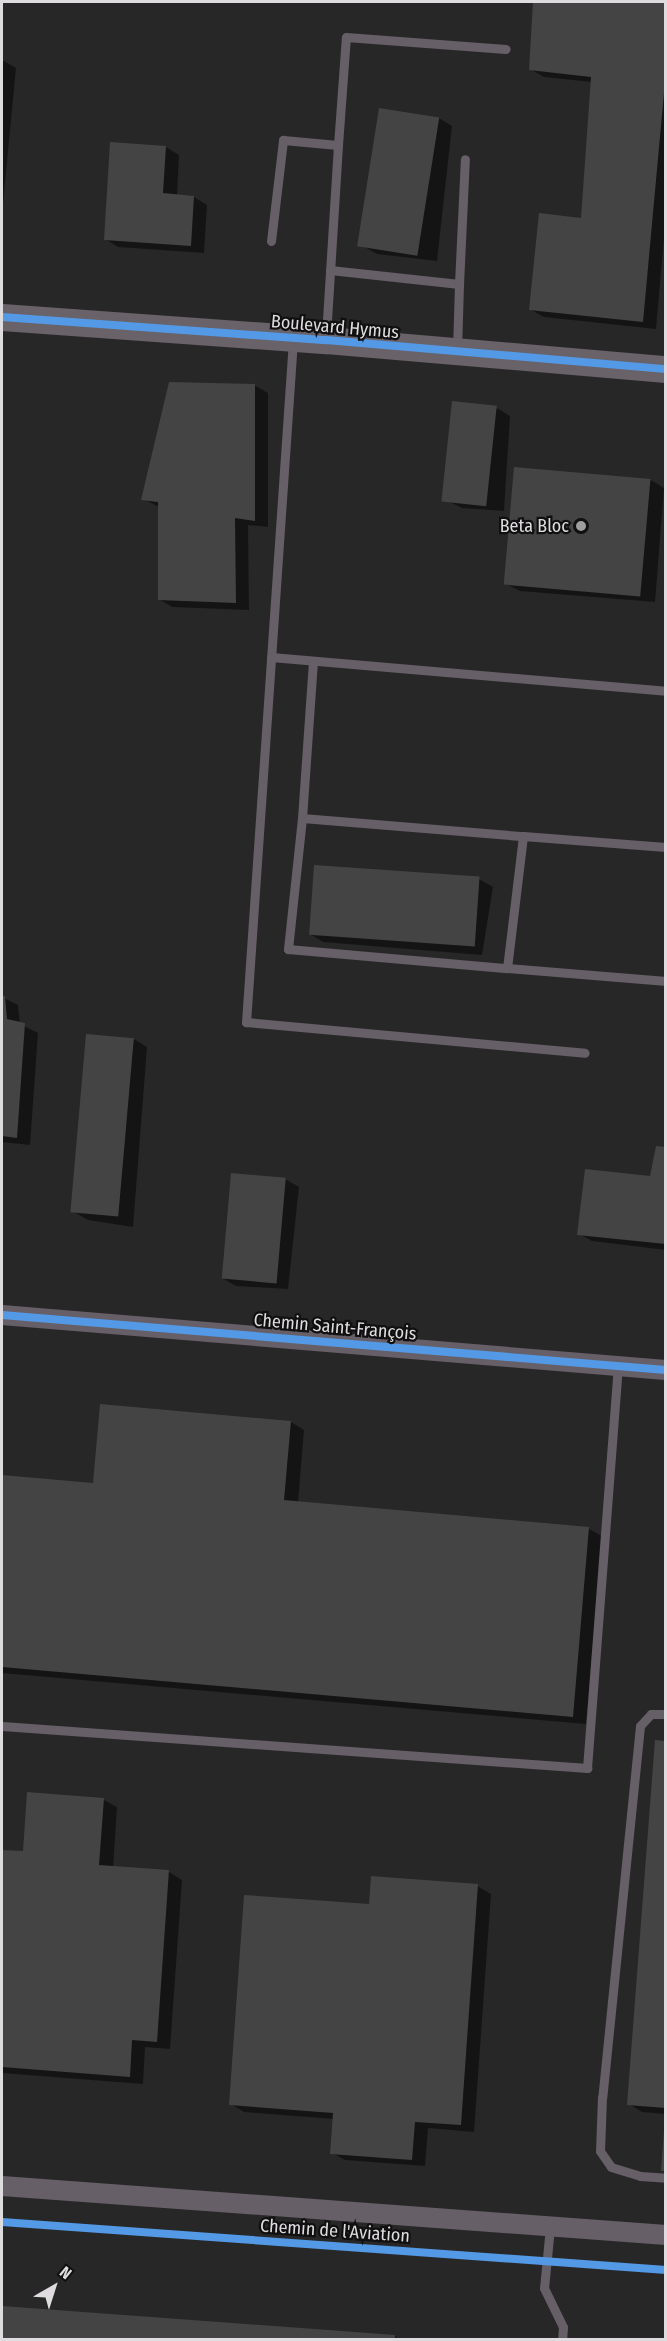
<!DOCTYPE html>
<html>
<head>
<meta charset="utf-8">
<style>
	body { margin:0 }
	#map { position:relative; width:667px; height:2341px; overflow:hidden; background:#282728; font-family:"Fira Sans Condensed",sans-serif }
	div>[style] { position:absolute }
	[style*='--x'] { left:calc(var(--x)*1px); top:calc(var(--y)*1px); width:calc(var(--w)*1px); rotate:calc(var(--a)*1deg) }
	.shadow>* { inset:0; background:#0007 }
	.building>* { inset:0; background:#444; transform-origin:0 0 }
	.lane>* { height:9px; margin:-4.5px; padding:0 4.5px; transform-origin:4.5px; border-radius:4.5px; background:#675f67 }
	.street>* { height:20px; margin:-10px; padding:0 10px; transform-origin:10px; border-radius:10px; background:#675f67 }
	.secondary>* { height:27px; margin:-13.5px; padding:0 13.5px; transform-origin:13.5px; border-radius:13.5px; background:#696269 }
	.cycleway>* { height:8px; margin:-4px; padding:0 4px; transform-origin:4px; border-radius:4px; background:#5399e6 }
	.dots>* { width:16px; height:16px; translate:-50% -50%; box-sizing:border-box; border:3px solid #111011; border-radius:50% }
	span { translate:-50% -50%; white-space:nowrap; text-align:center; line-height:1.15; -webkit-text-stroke:4.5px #111011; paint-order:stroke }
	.street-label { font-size:18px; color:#dedcde }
	.poi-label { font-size:18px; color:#dedcde }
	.right { translate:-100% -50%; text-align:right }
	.frame { position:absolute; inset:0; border:3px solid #dedcde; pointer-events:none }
	.north { position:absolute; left:24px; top:2257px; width:60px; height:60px; -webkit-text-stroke:4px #111011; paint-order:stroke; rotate:39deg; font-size:16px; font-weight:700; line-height:24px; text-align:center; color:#dedcde }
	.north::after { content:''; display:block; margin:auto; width:21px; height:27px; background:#dedcde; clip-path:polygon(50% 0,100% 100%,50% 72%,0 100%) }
</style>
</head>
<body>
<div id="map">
	<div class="shadow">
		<div style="clip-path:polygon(535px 2px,666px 3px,666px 215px,656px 329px,544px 317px,531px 310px,582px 219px,592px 82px,544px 77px,530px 69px)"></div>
		<div style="clip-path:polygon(2px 60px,16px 68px,2px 214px)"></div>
		<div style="clip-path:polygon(439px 118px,452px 126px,437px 261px,377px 254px,363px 246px)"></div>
		<div style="clip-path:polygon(166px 147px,179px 155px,177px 196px,194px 197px,207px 205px,204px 253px,118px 247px,105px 239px)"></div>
		<div style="clip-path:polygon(254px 385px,268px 393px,268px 527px,248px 525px,249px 610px,172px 607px,159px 599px,159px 507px,143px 499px)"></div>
		<div style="clip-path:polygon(497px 408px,510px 416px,504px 511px,462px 508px,448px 501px)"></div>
		<div style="clip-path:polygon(651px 480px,664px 488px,655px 602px,520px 591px,506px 584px)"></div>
		<div style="clip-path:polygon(666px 577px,666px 599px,664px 598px)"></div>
		<div style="clip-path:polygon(479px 879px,493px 887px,482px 955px,323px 942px,310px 934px)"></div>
		<div style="clip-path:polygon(2px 997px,18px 1005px,20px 1024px,38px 1033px,30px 1145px,2px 1142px)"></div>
		<div style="clip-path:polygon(134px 1039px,147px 1047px,133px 1227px,88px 1220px,74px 1212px)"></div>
		<div style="clip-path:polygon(666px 1148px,666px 1250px,592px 1241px,579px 1234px,652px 1178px)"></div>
		<div style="clip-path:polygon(285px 1179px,299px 1187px,288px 1289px,236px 1286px,222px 1278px)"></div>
		<div style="clip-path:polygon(291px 1422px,304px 1430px,298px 1503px,589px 1529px,602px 1536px,586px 1724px,2px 1673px,2px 1476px,95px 1484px)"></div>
		<div style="clip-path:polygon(666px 1743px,666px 2114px,642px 2112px,629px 2104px)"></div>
		<div style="clip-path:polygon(104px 1800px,117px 1807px,113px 1868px,169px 1872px,182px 1880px,170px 2049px,145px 2047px,143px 2084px,2px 2073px,2px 1851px,24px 1853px)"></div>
		<div style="clip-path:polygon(477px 1886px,491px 1894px,474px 2132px,428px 2128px,425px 2166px,345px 2160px,332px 2153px,334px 2119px,244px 2112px,231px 2104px,370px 1906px)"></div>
		<div style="clip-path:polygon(2px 2307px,395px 2336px,400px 2340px,2px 2340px)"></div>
	</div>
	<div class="building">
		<div style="clip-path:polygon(533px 2px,666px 2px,666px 71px,643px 322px,529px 310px,539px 213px,581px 218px,591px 77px,529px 70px)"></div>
		<div style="left:379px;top:108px;width:61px;height:140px;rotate:9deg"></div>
		<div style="clip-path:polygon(110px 142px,166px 146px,163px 193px,194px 196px,191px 246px,104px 240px)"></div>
		<div style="clip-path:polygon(169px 382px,255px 384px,255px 521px,235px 518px,236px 603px,158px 600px,158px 502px,141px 500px)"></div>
		<div style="left:452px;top:401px;width:45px;height:101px;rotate:6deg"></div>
		<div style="left:514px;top:467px;width:137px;height:118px;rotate:5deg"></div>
		<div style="left:314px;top:865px;width:166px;height:70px;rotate:4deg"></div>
		<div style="clip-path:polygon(2px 996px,5px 996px,7px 1019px,25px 1023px,17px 1138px,2px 1136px)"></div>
		<div style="left:86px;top:1034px;width:48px;height:179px;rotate:5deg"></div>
		<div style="clip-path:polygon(656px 1146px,666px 1147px,666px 1244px,577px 1235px,585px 1169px,650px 1176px)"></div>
		<div style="left:231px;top:1173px;width:55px;height:106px;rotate:5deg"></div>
		<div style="clip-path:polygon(100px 1404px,291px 1421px,284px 1500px,589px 1527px,573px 1717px,2px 1667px,2px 1475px,93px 1483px)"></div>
		<div style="clip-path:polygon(655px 1740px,666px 1741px,666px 2108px,627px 2105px)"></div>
		<div style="clip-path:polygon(27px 1792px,104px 1798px,99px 1865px,169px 1870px,157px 2042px,132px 2040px,130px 2077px,2px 2067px,2px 1850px,23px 1851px)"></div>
		<div style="clip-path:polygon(371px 1876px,478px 1884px,461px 2125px,415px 2122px,412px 2160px,330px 2154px,333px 2113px,229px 2105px,244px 1895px,369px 1904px)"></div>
		<div style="clip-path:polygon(664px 2131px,666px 2131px,666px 2171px,661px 2171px)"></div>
		<div style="clip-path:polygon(2px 2306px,395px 2335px,395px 2340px,2px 2340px)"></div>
	</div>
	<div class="lane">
		<div style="--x:338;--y:145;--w:108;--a:-85.8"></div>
		<div style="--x:346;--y:37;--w:160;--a:4.3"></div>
		<div style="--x:271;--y:241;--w:102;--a:-83.2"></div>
		<div style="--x:283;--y:140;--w:55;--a:5.2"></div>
		<div style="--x:338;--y:145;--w:193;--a:93.6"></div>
		<div style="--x:330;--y:270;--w:130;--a:6.2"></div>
		<div style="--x:459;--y:284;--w:66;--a:91.7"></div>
		<div style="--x:459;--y:284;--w:125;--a:-87.3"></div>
		<div style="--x:293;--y:340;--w:684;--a:93.94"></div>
		<div style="--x:246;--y:1022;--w:340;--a:5.2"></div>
		<div style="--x:271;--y:657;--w:396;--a:4.9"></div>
		<div style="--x:313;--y:661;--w:157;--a:94"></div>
		<div style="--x:302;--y:818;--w:222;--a:4.7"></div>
		<div style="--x:523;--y:836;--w:133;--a:96.9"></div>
		<div style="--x:507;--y:968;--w:160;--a:4.7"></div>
		<div style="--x:302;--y:818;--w:132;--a:96.1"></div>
		<div style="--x:288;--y:949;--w:220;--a:5"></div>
		<div style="--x:523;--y:836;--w:143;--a:4.4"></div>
		<div style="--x:666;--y:1714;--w:15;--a:180"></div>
		<div style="--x:651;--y:1714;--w:16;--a:133"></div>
		<div style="--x:640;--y:1726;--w:373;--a:95.8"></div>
		<div style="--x:602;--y:2097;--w:54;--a:92.1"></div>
		<div style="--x:600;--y:2151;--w:19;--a:55"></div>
		<div style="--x:611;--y:2167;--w:30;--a:17"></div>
		<div style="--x:640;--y:2176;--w:26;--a:4"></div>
		<div style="--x:2;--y:1726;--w:587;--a:4.11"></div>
		<div style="--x:587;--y:1768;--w:403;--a:-85.6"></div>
		<div style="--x:550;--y:2227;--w:61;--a:95.6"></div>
		<div style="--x:544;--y:2288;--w:43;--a:64"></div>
		<div style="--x:563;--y:2327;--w:13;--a:94"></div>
	</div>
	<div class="street">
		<div style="--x:2;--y:1315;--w:666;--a:4.74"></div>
		<div style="--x:2;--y:2186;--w:666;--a:4.22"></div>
	</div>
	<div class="secondary">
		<div style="--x:2;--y:317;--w:325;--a:4.1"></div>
		<div style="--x:326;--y:340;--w:341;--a:4.9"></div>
	</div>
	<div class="cycleway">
		<div style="--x:2;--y:317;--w:325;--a:4.1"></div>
		<div style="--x:326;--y:340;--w:341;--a:4.9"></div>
		<div style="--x:2;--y:1315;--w:666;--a:4.74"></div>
		<div style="--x:2;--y:2222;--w:666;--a:4.13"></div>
	</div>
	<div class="dots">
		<div style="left:581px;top:526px;background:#9e9d9e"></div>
	</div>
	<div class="street-label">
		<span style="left:335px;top:327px;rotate:5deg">Boulevard Hymus</span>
		<span style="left:335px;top:1327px;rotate:5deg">Chemin Saint-François</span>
		<span style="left:335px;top:2231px;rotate:4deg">Chemin de l'Aviation</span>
	</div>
	<div class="poi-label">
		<span class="right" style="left:569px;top:526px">Beta Bloc</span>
	</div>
	<div class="frame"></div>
	<div class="north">N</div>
</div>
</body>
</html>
